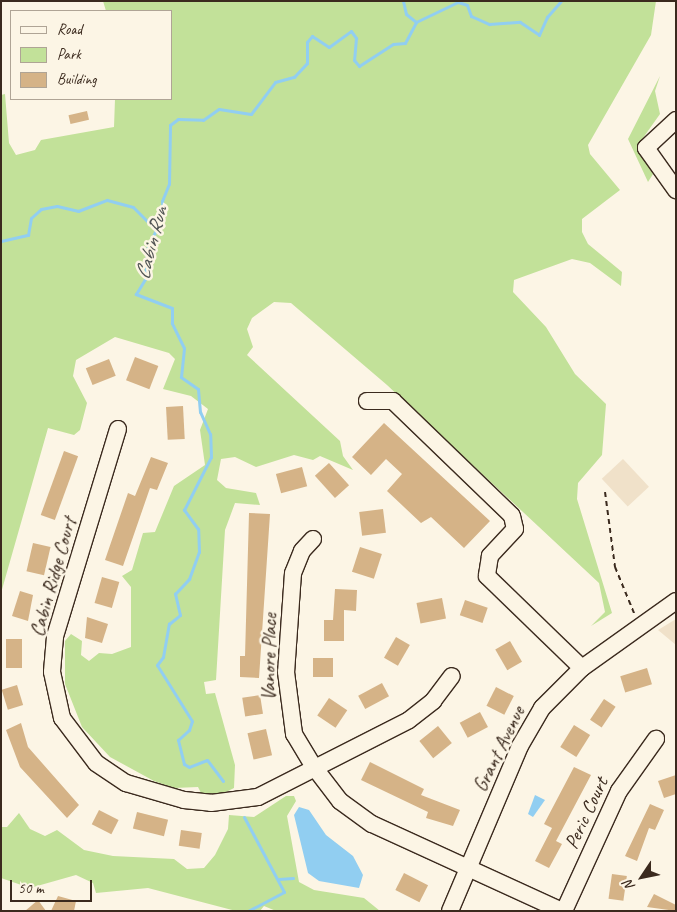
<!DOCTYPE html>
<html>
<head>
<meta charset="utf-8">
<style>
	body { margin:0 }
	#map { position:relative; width:677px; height:912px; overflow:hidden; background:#fcf5e5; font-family:Caveat,sans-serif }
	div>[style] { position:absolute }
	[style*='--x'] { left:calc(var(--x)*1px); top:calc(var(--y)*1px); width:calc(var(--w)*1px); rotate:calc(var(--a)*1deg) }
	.built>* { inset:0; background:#f0e1c9; transform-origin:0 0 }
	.green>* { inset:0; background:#c2e199 }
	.water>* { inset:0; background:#91cef1 }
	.stream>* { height:3px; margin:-1.5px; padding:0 1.5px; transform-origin:1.5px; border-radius:1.5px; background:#91cef1 }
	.building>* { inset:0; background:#d5b387; transform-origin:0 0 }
	.path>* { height:2px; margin-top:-1px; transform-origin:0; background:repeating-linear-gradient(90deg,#3b2a1e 0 5px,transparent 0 9px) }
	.roads { filter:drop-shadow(1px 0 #3b2a1e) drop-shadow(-1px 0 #3b2a1e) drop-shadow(0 1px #3b2a1e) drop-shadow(0 -1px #3b2a1e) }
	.minor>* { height:16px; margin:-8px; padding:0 8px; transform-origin:8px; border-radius:8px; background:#fcf5e5 }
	span { translate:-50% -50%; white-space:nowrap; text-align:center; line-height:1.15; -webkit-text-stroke:5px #fcf5e5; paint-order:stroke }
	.street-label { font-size:20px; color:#3b2a1e }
	.water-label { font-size:21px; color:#505353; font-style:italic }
	.frame { position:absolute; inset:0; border:2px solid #3b2a1e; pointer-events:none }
	.legend { position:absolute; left:10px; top:10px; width:162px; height:90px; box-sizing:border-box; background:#fcf5e5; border:1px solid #afa495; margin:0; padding:6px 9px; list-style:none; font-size:15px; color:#3b2a1e }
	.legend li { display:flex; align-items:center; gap:10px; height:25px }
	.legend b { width:25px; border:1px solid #afa495 }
	.north { position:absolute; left:617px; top:852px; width:50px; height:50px; -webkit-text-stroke:4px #fcf5e5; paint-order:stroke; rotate:236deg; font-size:14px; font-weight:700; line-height:20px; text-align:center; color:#3b2a1e }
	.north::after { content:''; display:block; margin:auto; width:18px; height:22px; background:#3b2a1e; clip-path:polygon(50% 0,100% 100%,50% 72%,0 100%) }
	.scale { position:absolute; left:10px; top:880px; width:82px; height:22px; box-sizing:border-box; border:2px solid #3b2a1e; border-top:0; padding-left:6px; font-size:15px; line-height:18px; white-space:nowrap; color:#3b2a1e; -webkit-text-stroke:4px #fcf5e5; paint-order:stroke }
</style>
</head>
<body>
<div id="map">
	<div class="built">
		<div style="left:623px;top:459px;width:38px;height:29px;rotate:47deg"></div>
		<div style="clip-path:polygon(676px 619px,676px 645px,658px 630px)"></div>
	</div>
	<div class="green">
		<div style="clip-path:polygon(103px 1px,656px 1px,651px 35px,588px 145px,590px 154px,620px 190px,582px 219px,582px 232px,588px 244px,622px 272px,621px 286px,590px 263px,572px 259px,514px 280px,513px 292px,546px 327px,575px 374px,606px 404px,602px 455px,578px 483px,577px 499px,612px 613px,591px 626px,605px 612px,599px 583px,387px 385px,291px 303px,274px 302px,252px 318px,247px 329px,253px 347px,247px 355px,340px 441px,343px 456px,353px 470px,320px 456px,313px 460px,294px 455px,256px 467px,235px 457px,221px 459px,217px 480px,226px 488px,256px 493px,260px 505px,235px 503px,225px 530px,216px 680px,204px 682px,206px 694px,215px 693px,235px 765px,234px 788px,220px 795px,202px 795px,198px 787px,174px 788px,154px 781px,110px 757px,82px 727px,65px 684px,65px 641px,71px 634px,82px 641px,81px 655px,89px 661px,99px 653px,112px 654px,131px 647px,131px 587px,122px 576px,132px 570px,143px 533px,155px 532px,174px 486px,205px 465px,200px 430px,208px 409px,191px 396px,163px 389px,175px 359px,169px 353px,115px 337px,76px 360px,73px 376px,87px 403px,80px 430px,74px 435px,48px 428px,1px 593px,1px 95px,5px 94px,9px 143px,16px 155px,35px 150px,41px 140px,114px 127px,115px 99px,171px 99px,171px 11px,106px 11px)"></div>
		<div style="clip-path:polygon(660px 76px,655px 91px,660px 114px,638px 145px,653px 174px,648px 182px,628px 139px)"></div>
		<div style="clip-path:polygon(286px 796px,294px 796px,296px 801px,287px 816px,299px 882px,314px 890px,364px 898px,380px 911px,276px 911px,264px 906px,260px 911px,236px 911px,148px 888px,96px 893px,93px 883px,76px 875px,30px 888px,1px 878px,1px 827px,7px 827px,19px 813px,30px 829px,45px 836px,57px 830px,84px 850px,113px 856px,174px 859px,187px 869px,204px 868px,215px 855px,228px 829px,229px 815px,254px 817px)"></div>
	</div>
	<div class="water">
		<div style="clip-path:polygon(535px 795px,545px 800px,533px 817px,528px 814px)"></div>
		<div style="clip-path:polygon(299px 807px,309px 810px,326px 835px,353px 856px,363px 875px,359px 888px,319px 881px,308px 873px,294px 815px)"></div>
	</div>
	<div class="stream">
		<div style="--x:403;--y:1;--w:13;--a:77"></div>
		<div style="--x:406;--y:14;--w:13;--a:39"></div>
		<div style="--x:1;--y:241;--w:28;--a:-13"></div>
		<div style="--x:28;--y:235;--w:17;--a:-80"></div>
		<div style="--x:31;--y:218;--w:13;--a:-42"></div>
		<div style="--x:41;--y:209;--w:16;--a:-11"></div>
		<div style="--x:57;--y:206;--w:22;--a:13"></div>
		<div style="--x:78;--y:211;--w:31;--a:-21"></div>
		<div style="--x:107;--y:200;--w:27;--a:15"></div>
		<div style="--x:133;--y:207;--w:30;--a:45"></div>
		<div style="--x:223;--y:781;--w:26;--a:-127"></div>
		<div style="--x:207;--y:760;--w:19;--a:159"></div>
		<div style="--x:189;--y:767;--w:6;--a:-149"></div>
		<div style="--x:184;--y:764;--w:25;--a:-104"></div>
		<div style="--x:178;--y:740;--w:15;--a:-42"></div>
		<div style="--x:189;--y:730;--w:9;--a:-72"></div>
		<div style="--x:192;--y:721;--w:66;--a:-122"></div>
		<div style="--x:157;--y:665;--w:10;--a:-53"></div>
		<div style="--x:163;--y:657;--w:34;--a:-80"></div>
		<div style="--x:169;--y:624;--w:14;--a:-39"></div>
		<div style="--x:180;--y:615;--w:22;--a:-103"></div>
		<div style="--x:175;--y:594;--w:21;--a:-47"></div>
		<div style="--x:189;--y:579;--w:29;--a:-70"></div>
		<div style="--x:199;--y:552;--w:23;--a:-92"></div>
		<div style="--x:198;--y:529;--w:24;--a:-126"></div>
		<div style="--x:184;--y:510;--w:59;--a:-63"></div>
		<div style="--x:211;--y:457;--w:23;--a:-92"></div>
		<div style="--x:210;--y:434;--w:24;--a:-114"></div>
		<div style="--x:200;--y:412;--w:23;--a:-95"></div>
		<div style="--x:198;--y:389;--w:21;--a:-145"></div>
		<div style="--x:181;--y:377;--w:29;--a:-84"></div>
		<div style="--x:184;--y:348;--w:28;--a:-116"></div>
		<div style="--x:172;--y:323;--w:15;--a:-90"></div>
		<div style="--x:172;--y:308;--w:39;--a:-159"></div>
		<div style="--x:136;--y:294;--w:17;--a:-59"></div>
		<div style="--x:145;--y:279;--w:30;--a:-86"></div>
		<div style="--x:147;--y:249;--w:38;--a:-65"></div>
		<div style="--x:163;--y:215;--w:14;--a:-94"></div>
		<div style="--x:162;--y:201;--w:18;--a:-68"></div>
		<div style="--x:169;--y:184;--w:59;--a:-89"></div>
		<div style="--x:170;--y:125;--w:10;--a:-37"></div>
		<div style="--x:178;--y:119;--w:25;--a:2"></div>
		<div style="--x:203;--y:120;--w:19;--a:-35"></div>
		<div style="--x:219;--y:109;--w:32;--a:9"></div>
		<div style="--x:251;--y:114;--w:40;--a:-53"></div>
		<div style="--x:275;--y:82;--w:20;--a:-15"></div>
		<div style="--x:294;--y:77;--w:19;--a:-47"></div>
		<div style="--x:307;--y:63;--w:21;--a:-90"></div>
		<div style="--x:307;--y:42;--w:8;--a:-50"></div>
		<div style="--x:312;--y:36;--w:20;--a:33"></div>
		<div style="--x:329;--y:47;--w:27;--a:-36"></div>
		<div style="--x:351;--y:31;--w:9;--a:54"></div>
		<div style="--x:356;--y:38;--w:22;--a:95"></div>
		<div style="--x:354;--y:60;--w:8;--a:50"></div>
		<div style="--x:359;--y:66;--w:40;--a:-32.9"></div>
		<div style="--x:393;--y:44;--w:12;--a:-5"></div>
		<div style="--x:405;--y:43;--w:24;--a:-62"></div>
		<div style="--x:416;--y:22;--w:47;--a:-25.5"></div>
		<div style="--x:458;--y:2;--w:9;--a:18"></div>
		<div style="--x:467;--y:5;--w:12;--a:70"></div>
		<div style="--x:471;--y:16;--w:20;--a:24"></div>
		<div style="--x:489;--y:24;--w:31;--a:-4"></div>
		<div style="--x:520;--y:22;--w:23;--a:34"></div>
		<div style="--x:539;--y:35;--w:20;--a:-66"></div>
		<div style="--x:547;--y:17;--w:21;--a:-49"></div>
		<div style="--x:244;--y:817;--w:85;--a:61.9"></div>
		<div style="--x:284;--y:892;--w:41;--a:152.2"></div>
		<div style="--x:279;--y:879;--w:14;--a:-4"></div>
	</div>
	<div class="building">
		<div style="left:87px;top:111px;width:9px;height:19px;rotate:77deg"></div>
		<div style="left:135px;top:357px;width:25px;height:25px;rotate:21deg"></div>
		<div style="left:109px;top:359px;width:18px;height:25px;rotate:68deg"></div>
		<div style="left:183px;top:406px;width:33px;height:17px;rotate:87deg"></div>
		<div style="clip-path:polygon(384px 423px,490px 521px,464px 548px,431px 517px,421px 523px,387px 491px,402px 474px,386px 459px,371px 475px,352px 457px)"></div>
		<div style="left:64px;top:451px;width:15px;height:68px;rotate:20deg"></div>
		<div style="clip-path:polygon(151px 457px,168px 463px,157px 490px,150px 488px,123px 566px,105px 560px,128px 493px,135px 496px)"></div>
		<div style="left:329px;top:463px;width:30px;height:19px;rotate:48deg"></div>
		<div style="left:302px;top:467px;width:20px;height:27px;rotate:75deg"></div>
		<div style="left:383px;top:509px;width:24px;height:24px;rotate:83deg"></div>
		<div style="clip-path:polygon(249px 513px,270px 514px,259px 678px,240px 677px,240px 656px,245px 656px)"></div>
		<div style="left:33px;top:543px;width:18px;height:29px;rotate:13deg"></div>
		<div style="left:360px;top:547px;width:23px;height:26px;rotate:18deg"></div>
		<div style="left:102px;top:577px;width:18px;height:27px;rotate:16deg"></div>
		<div style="clip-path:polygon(335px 589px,357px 590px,356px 611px,344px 610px,344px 641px,324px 641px,324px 620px,333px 620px)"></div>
		<div style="clip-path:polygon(20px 591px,33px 595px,28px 621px,12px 616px)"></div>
		<div style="left:442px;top:598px;width:21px;height:26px;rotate:79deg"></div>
		<div style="left:465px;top:600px;width:24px;height:16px;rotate:19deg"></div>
		<div style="clip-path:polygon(87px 617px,108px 624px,102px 643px,85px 638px)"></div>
		<div style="left:396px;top:637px;width:16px;height:24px;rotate:30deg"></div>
		<div style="left:6px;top:639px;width:16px;height:29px"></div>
		<div style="left:510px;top:641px;width:24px;height:17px;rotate:60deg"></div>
		<div style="left:313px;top:658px;width:20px;height:19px"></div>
		<div style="left:647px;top:668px;width:17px;height:28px;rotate:73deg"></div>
		<div style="left:382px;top:683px;width:15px;height:27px;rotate:62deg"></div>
		<div style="left:17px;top:685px;width:21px;height:16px;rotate:73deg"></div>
		<div style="left:496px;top:687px;width:20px;height:21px;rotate:27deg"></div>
		<div style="left:260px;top:695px;width:19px;height:18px;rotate:81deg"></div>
		<div style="left:329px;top:698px;width:22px;height:21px;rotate:34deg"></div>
		<div style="left:604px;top:699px;width:14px;height:25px;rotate:34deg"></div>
		<div style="left:480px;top:712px;width:17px;height:23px;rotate:62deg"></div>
		<div style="clip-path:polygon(21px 723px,28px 747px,79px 805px,67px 818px,20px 767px,6px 730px)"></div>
		<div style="left:574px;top:725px;width:19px;height:26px;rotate:32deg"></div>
		<div style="left:438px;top:726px;width:22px;height:24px;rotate:51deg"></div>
		<div style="left:266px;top:729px;width:27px;height:19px;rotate:77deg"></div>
		<div style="clip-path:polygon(370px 762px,424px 789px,421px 795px,460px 810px,453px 826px,426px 818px,428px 812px,361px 780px)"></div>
		<div style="clip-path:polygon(574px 767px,591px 775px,556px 841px,562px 844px,549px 868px,535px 861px,552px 828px,544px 824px)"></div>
		<div style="clip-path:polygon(676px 775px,676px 794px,664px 798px,658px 781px)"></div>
		<div style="clip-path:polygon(650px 804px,664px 810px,655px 830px,649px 828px,637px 861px,625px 856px)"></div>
		<div style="left:99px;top:810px;width:22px;height:16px;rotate:27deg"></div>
		<div style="left:137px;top:812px;width:32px;height:17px;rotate:14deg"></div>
		<div style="left:181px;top:830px;width:21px;height:16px;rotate:8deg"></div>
		<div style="left:404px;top:873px;width:27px;height:19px;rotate:27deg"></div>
		<div style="left:612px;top:874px;width:15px;height:25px;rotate:8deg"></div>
		<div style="clip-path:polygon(654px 894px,676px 905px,676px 911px,647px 907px)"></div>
		<div style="clip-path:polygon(58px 896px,76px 901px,74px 911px,51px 911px)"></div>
		<div style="clip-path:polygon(38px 900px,46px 911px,25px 911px)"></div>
	</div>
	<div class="path">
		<div style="--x:605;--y:492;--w:76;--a:82.4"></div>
		<div style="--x:615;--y:567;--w:50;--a:67.6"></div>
	</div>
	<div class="roads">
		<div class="minor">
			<div style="--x:676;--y:120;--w:41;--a:137"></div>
			<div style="--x:646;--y:148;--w:52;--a:54.5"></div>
			<div style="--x:367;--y:401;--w:26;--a:0"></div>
			<div style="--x:393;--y:401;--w:165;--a:44"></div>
			<div style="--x:512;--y:516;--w:13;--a:77"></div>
			<div style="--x:515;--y:529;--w:37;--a:133"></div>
			<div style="--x:490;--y:556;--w:20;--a:99"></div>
			<div style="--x:487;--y:576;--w:132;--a:44.1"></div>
			<div style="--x:118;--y:429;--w:217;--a:106.9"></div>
			<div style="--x:55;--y:637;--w:35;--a:95"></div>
			<div style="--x:52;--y:672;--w:47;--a:77.7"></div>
			<div style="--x:62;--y:718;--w:56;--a:52.9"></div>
			<div style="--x:96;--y:763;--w:36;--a:34"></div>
			<div style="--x:126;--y:783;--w:60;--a:16.3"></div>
			<div style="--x:184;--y:800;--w:27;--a:6"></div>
			<div style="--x:211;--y:803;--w:47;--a:-7.3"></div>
			<div style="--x:258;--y:797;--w:169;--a:-27"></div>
			<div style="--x:409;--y:720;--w:31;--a:-38"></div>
			<div style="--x:433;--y:701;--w:31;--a:-53"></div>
			<div style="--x:313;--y:539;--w:16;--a:133"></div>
			<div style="--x:302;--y:551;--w:24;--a:112"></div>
			<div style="--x:293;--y:573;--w:99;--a:94"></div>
			<div style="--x:286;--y:672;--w:63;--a:82.6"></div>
			<div style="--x:294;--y:734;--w:39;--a:59"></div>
			<div style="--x:314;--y:767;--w:43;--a:52.6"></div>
			<div style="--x:340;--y:801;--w:39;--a:36"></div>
			<div style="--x:372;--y:824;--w:209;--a:24.6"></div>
			<div style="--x:450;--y:911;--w:179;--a:-67"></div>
			<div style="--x:520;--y:746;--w:44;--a:-59.9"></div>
			<div style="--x:542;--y:708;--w:57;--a:-45"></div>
			<div style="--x:582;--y:668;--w:115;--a:-35.5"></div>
			<div style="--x:564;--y:911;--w:132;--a:-65.4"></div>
			<div style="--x:619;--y:791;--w:64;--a:-54.6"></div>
		</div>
	</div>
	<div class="street-label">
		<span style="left:53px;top:577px;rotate:-74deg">Cabin Ridge Court</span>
		<span style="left:269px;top:657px;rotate:-89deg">Vanore Place</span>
		<span style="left:499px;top:749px;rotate:-64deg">Grant Avenue</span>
		<span style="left:586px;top:813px;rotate:-65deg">Peric Court</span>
	</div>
	<div class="water-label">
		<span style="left:151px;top:243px;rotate:-75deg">Cabin Run</span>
	</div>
	<div class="frame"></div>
	<ul class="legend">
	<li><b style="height:6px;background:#fcf5e5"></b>Road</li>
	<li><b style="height:14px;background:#c2e199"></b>Park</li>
	<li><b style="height:14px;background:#d5b387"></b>Building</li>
	</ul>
	<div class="north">N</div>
	<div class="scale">50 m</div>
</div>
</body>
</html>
